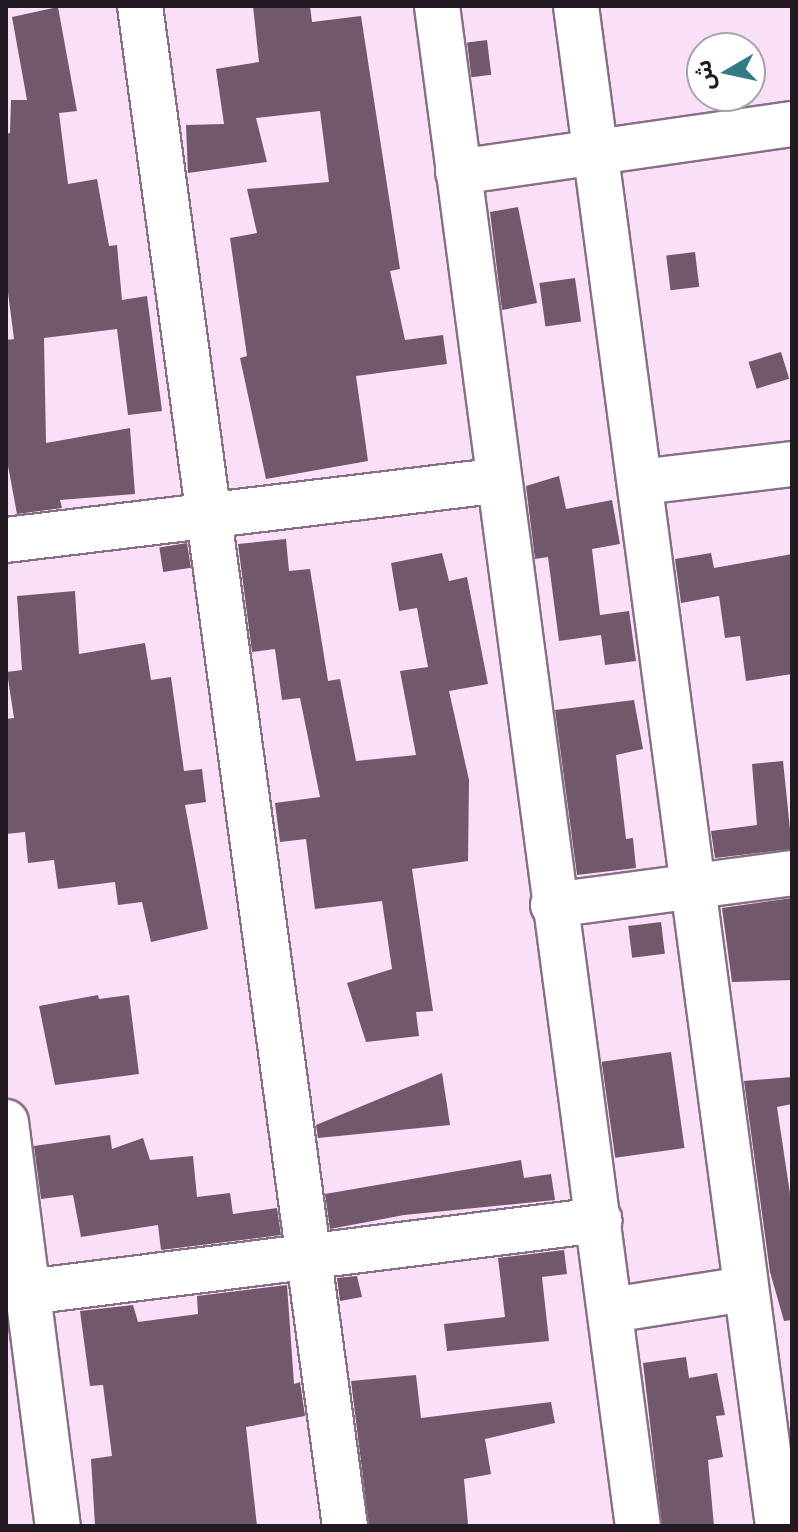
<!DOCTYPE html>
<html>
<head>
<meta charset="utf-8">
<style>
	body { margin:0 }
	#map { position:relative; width:798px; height:1532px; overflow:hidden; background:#f9dff8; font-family:Manrope,"Noto Sans Arabic",sans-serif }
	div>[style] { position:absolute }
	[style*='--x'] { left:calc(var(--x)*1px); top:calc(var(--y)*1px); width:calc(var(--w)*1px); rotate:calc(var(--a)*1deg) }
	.building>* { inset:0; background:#71586b; transform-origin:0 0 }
	.roads { filter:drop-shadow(2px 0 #876f86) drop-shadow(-2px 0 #876f86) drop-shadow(0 2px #876f86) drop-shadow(0 -2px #876f86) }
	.minor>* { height:44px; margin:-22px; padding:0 22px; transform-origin:22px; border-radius:22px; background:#fff }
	span { translate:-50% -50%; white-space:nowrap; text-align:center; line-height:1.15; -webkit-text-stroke:8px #fff; paint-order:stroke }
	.frame { position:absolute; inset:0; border:8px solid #221922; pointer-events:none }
	.north { position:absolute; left:686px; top:32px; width:80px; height:80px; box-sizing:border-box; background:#fff; border:2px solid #a7a3a7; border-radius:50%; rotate:261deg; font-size:22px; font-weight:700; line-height:32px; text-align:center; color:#221922 }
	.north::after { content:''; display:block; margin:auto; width:28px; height:36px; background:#337a84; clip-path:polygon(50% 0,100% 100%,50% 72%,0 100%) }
</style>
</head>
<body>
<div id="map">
	<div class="building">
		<div style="clip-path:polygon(253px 6px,310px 6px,312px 22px,361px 16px,400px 269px,390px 271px,405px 340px,443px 335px,447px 364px,356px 376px,368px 461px,266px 479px,240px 358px,247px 356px,230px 238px,257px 233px,247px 189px,329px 182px,320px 111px,256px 118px,267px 162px,188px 173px,186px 125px,224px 124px,216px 69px,259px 62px)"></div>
		<div style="clip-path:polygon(58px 7px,77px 111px,59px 113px,68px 184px,97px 179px,109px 246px,117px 245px,122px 300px,147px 296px,162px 411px,128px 415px,117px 329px,44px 338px,46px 443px,130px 428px,135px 494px,60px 500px,62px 508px,17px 514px,6px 455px,6px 340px,14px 339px,6px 277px,6px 134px,10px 133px,11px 100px,27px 100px,12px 17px)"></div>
		<div style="left:487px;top:40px;width:35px;height:20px;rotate:83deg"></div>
		<div style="clip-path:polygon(518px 207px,537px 303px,502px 310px,490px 212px)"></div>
		<div style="left:695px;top:252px;width:35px;height:29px;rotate:83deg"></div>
		<div style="left:575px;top:278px;width:44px;height:36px;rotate:82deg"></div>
		<div style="left:781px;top:352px;width:28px;height:34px;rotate:73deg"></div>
		<div style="clip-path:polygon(559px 476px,566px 509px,612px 500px,620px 544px,592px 549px,600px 615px,629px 611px,636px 661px,605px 665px,601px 635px,559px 641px,548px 557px,535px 559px,526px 486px)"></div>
		<div style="clip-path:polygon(286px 539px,289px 571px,310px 569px,328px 681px,340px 679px,356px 761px,416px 755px,400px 671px,428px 667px,417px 608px,399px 611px,391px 563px,442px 553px,449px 581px,467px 577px,488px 684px,449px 691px,469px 780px,468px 861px,412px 869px,433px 1011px,416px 1012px,419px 1036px,366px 1042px,347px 983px,392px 969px,382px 901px,315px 909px,306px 839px,280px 842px,275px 803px,320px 797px,300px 698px,282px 700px,275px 649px,252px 652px,238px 544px)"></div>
		<div style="left:187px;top:543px;width:25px;height:28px;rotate:81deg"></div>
		<div style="clip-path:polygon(711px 553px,714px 568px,792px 554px,792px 674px,746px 681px,740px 636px,725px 638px,719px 596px,681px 603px,675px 559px)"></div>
		<div style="clip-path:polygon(75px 591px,79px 654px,145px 643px,151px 680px,171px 677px,184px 771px,202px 769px,206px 802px,185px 805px,208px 929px,151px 942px,142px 902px,118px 905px,115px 882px,58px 889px,54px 860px,28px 863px,25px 832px,6px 834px,6px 719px,14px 718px,7px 672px,22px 670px,17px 596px)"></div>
		<div style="clip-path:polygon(634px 700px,643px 749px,616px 755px,626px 839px,633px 838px,636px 868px,577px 875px,555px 710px)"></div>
		<div style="clip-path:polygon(783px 761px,792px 849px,715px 858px,711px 831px,757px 825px,752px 764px)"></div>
		<div style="clip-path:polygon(792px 898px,792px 980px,732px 982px,722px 908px)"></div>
		<div style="left:661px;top:922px;width:32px;height:33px;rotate:83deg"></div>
		<div style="clip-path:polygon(98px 995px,99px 999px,129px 995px,139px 1074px,55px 1085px,39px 1006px)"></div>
		<div style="left:671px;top:1052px;width:97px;height:70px;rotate:82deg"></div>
		<div style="clip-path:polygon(442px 1073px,450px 1125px,318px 1138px,316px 1125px)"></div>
		<div style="clip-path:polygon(792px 1077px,792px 1104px,777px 1107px,792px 1207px,792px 1320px,784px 1321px,770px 1272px,744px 1081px)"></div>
		<div style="clip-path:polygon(110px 1135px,112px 1149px,143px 1138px,150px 1160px,193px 1156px,197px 1197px,230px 1193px,233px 1214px,277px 1208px,281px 1235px,161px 1250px,158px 1225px,81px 1237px,73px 1195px,41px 1199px,34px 1146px)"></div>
		<div style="clip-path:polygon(521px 1160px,524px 1178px,551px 1174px,555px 1200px,404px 1215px,330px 1229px,325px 1194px)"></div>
		<div style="clip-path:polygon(564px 1250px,567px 1274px,542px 1277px,549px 1341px,447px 1351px,444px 1324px,505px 1317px,498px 1258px)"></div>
		<div style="clip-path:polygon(357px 1276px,362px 1297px,340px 1301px,337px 1278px)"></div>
		<div style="clip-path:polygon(287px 1285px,294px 1384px,300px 1382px,305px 1416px,246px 1427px,257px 1526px,95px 1526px,91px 1459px,112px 1456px,103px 1385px,90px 1386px,80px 1311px,133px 1305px,138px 1322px,198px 1314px,197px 1296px)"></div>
		<div style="clip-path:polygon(686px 1357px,689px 1378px,717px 1373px,725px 1415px,716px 1416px,723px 1457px,708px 1460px,714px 1526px,662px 1526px,643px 1363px)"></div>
		<div style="clip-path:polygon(416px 1375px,421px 1418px,551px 1402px,555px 1423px,485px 1439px,491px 1474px,464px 1479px,468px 1524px,369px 1526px,351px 1381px)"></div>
	</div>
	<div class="roads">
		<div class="minor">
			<div style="--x:140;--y:6;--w:1534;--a:82.32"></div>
			<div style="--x:437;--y:6;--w:1533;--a:82.47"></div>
			<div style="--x:576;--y:6;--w:1533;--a:82.43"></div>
			<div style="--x:458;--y:172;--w:337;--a:-8.2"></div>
			<div style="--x:641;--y:482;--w:152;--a:-6.8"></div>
			<div style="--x:6;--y:540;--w:494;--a:-6.9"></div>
			<div style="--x:553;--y:905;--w:241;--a:-7.6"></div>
			<div style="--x:6;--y:1122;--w:407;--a:82.7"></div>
			<div style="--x:28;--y:1292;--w:576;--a:-7.19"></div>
			<div style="--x:611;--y:1310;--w:136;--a:-8.9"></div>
		</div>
	</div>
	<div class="frame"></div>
	<div class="north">ش</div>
</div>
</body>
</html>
